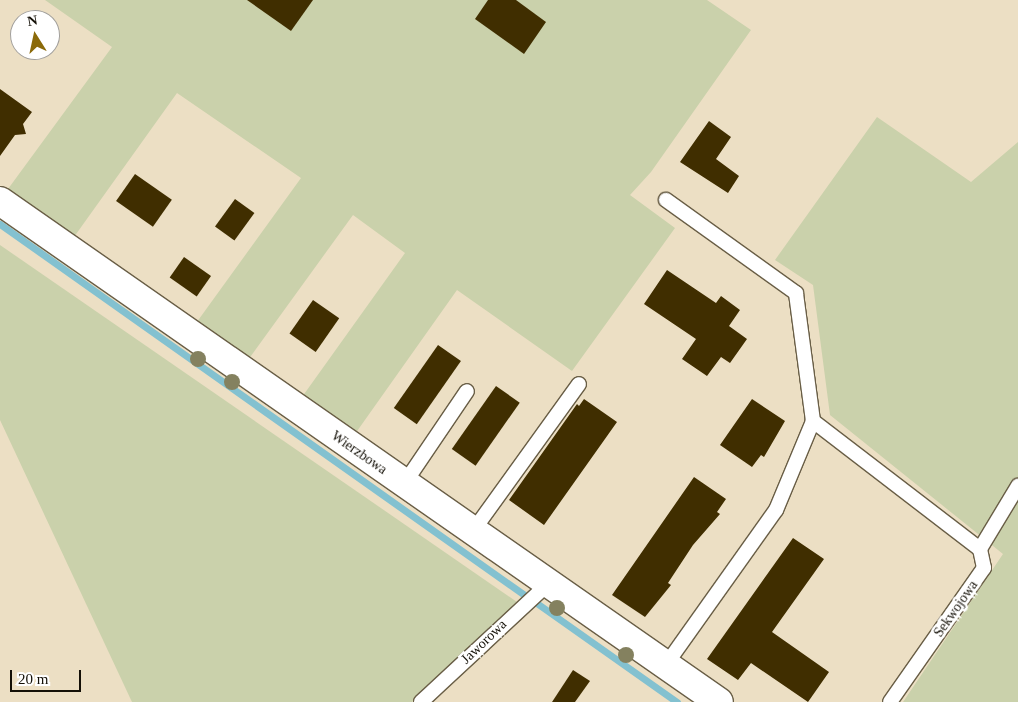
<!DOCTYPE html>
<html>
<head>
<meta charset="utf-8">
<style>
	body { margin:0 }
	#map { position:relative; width:1018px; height:702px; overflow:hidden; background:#ecdfc4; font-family:"Times New Roman",serif }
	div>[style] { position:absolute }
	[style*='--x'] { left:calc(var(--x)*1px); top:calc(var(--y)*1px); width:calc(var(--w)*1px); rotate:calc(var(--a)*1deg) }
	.green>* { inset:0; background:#cad1ab }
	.stream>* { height:7px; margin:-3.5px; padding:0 3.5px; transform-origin:3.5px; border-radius:3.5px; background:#83c1d0 }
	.building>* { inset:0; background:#402e00; transform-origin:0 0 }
	.roads { filter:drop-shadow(1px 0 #695e46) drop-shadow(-1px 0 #695e46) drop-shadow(0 1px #695e46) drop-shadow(0 -1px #695e46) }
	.service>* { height:14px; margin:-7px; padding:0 7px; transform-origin:7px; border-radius:7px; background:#fff }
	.minor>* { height:28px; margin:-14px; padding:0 14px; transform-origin:14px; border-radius:14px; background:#fff }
	.trees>* { width:16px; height:16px; margin:-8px; border-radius:50%; background:#84815f }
	span { translate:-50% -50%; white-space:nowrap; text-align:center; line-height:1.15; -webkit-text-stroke:5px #fff; paint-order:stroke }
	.street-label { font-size:14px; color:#141007 }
	.north { position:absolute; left:10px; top:10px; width:50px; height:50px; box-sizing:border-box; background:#fff; border:1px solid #a19f9c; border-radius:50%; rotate:350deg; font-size:14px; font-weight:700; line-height:20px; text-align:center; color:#141007 }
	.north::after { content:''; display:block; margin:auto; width:18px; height:22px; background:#8b6a0a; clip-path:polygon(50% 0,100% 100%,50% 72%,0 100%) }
	.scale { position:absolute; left:10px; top:670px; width:71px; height:22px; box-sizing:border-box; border:2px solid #141007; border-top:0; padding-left:6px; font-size:15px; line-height:18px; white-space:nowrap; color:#141007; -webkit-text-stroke:4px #fff; paint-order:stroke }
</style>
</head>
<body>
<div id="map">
	<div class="green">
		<div style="clip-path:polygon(45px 0,707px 0,751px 30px,651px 172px,630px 195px,675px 228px,572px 371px,457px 290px,355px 434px,302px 397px,405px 253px,353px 215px,248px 360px,194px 326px,301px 178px,177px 93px,74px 237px,8px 189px,112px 47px)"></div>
		<div style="clip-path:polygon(877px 117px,971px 182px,1018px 142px,1018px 702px,903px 702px,1003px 554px,830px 415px,813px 285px,775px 260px)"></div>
		<div style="clip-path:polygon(0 245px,517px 602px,412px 702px,132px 702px,0 420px)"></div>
	</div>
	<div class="stream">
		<div style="--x:0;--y:224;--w:641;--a:35.28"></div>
		<div style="--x:538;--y:604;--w:170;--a:35.2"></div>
	</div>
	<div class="building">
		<div style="clip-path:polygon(247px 0,313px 0,291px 31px)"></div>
		<div style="clip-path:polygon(488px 0,516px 0,546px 22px,524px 54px,475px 19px)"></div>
		<div style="clip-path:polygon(0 89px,32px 112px,23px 124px,26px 134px,15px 135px,0 156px)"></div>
		<div style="clip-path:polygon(709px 121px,731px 137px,716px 159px,739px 176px,728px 193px,680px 162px)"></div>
		<div style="left:135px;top:174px;width:45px;height:33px;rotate:35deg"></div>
		<div style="left:235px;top:199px;width:24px;height:34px;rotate:36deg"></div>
		<div style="left:184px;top:257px;width:33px;height:25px;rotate:35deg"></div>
		<div style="clip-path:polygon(667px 270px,716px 303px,721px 296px,740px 310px,729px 326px,747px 339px,730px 363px,721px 357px,707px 376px,682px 359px,696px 339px,644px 304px)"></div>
		<div style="left:313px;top:300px;width:32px;height:41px;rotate:35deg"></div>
		<div style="left:438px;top:345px;width:28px;height:77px;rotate:35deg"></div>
		<div style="left:496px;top:386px;width:29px;height:77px;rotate:35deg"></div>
		<div style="clip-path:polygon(584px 399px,617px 422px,544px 525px,509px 500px,577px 404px,579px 406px)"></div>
		<div style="clip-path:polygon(752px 399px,785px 421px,764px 457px,761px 455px,752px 467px,720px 445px)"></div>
		<div style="clip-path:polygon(694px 477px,726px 499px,717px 512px,720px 514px,693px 545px,668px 583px,671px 585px,645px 617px,612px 595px)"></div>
		<div style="clip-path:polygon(793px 538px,824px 559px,772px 632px,829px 672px,808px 702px,751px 663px,738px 680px,707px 659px)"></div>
		<div style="clip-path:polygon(573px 670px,590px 681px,575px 702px,552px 702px)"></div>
	</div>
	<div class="roads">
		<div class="service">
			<div style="--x:813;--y:421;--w:210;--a:37.5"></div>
			<div style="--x:404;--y:484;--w:112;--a:-55.9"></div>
			<div style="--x:473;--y:531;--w:181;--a:-54.2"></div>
			<div style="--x:665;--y:666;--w:191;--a:-54.6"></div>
			<div style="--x:776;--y:510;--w:96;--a:-67.4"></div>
			<div style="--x:813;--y:421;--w:129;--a:-97.6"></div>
			<div style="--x:796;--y:293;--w:160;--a:-144.4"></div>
			<div style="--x:421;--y:702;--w:173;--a:-42.9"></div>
			<div style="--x:890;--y:702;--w:164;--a:-55"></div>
			<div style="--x:984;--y:568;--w:19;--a:-102"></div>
			<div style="--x:980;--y:549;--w:74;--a:-58.9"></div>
		</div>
		<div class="minor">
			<div style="--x:0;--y:201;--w:876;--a:34.87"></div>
		</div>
	</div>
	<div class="trees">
		<div style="left:198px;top:359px"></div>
		<div style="left:232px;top:382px"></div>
		<div style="left:557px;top:608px"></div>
		<div style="left:626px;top:655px"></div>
	</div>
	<div class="street-label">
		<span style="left:359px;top:453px;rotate:35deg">Wierzbowa</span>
		<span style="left:956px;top:609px;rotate:-55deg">Sekwojowa</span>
		<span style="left:484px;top:642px;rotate:-44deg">Jaworowa</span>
	</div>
	<div class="north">N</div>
	<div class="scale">20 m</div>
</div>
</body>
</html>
